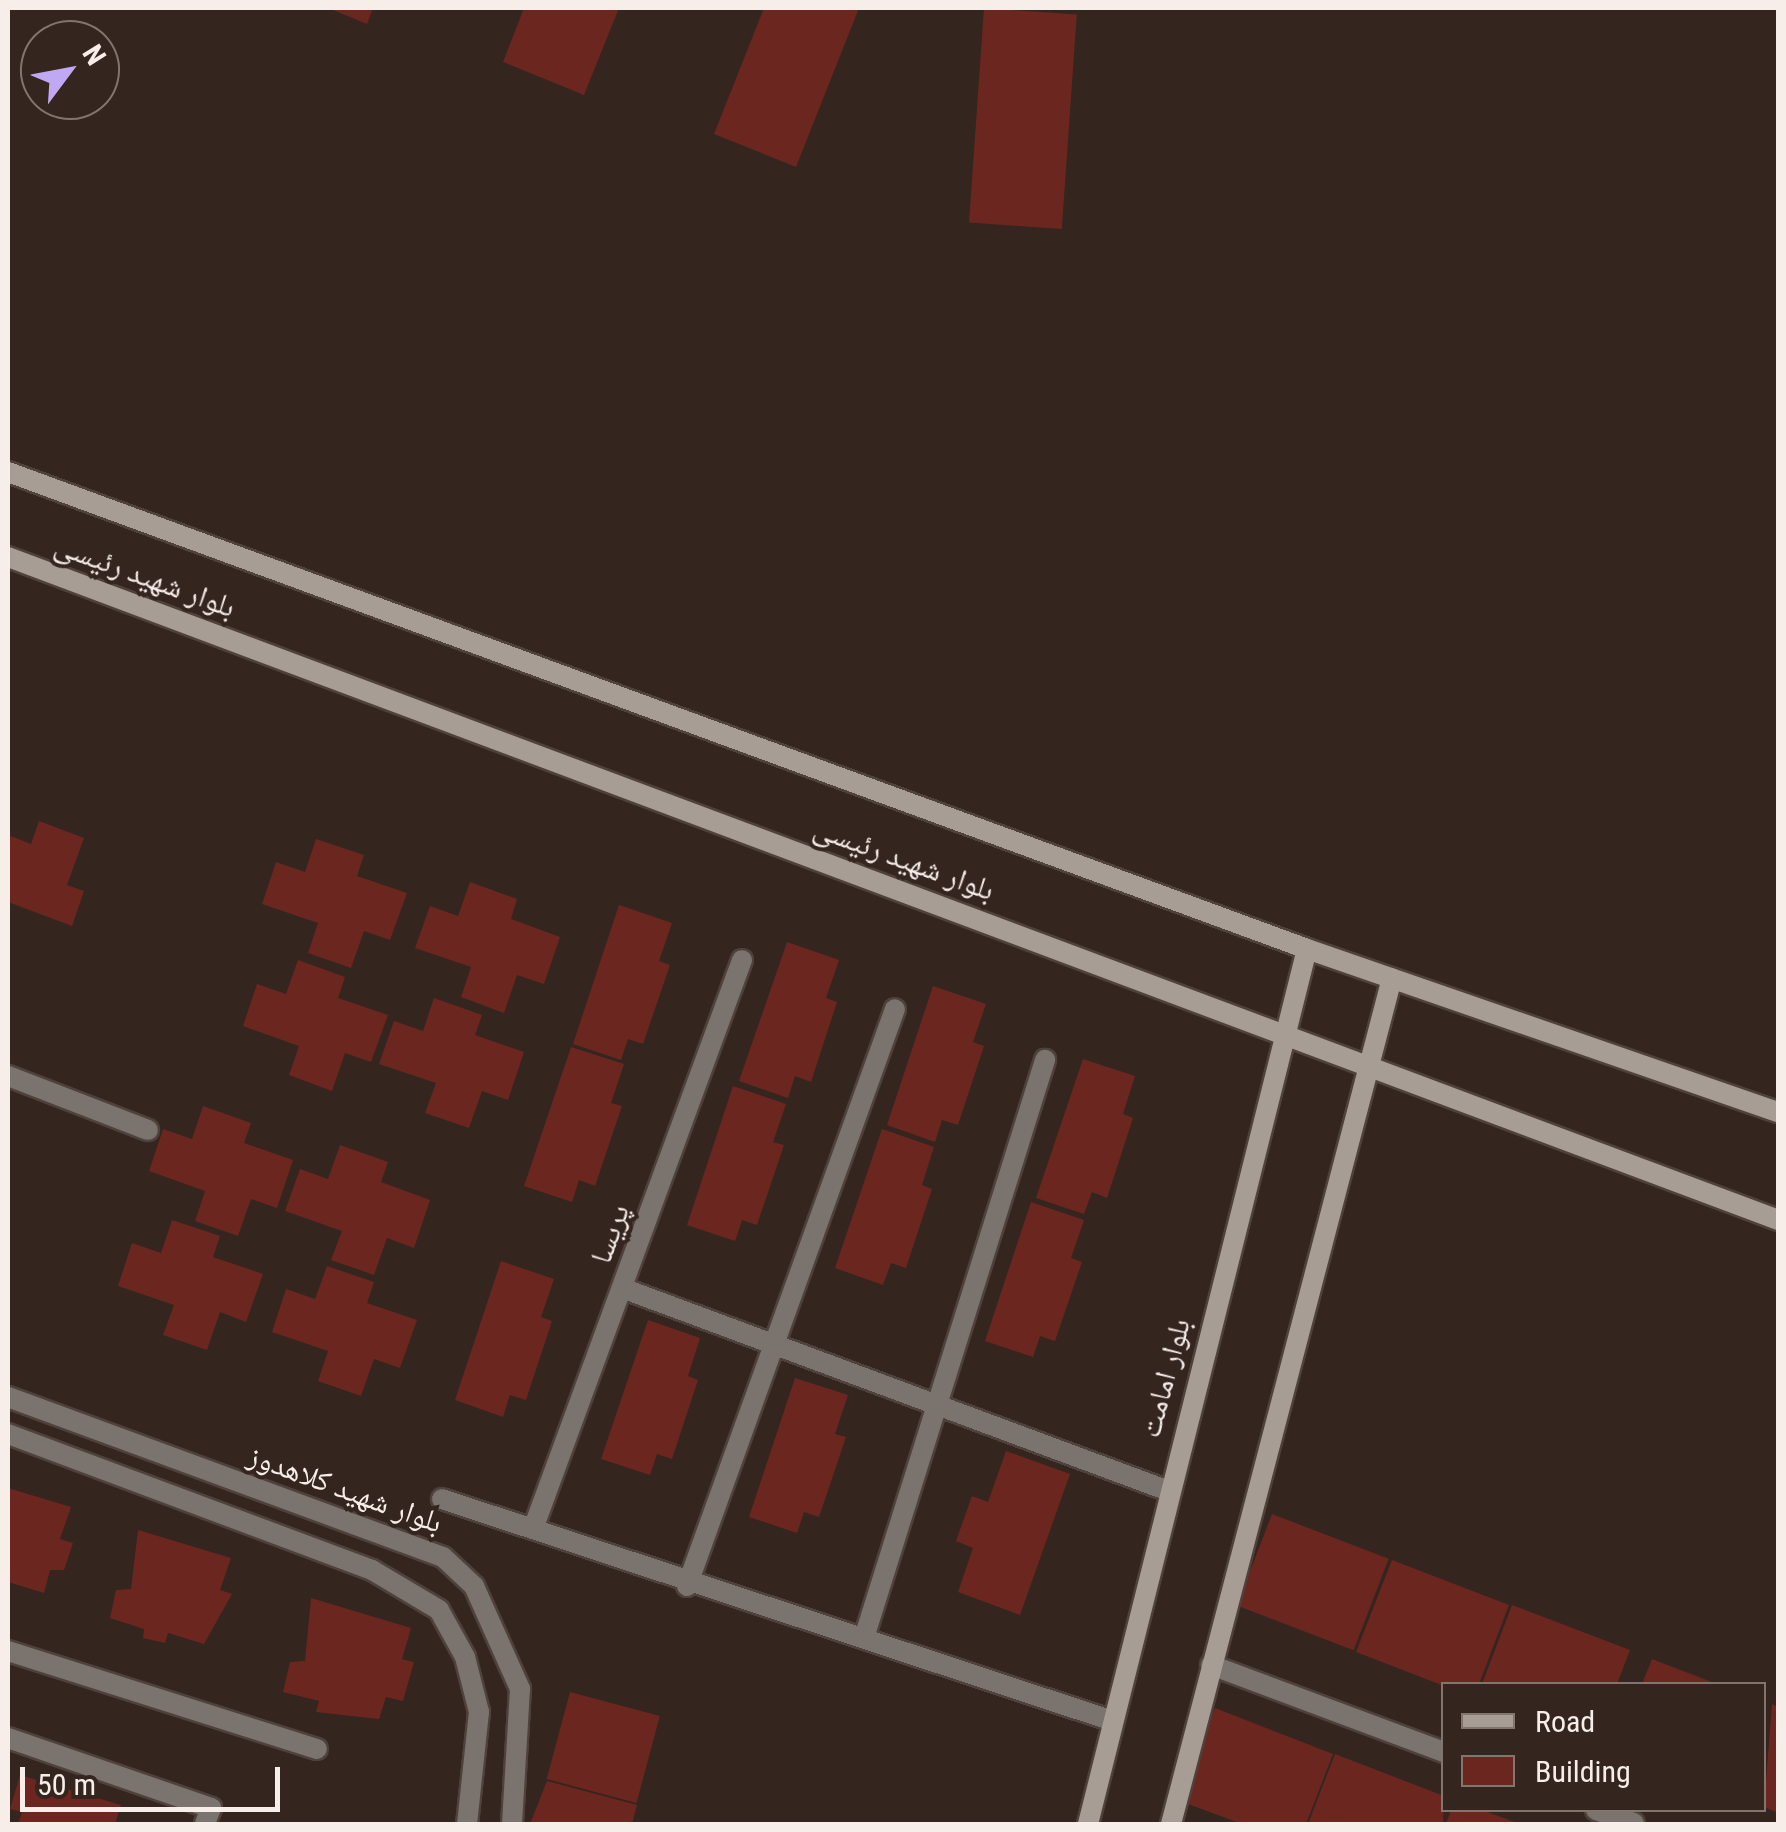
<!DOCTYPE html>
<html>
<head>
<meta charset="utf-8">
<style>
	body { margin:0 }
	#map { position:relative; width:1786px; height:1832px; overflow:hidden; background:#34251f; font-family:"Roboto Condensed","Noto Naskh Arabic",sans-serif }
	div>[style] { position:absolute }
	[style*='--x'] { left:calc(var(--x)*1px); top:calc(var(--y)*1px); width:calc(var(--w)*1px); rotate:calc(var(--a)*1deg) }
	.building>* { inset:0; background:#6c2620; transform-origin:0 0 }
	.roads { filter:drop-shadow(2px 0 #4f413b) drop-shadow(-2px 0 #4f413b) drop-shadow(0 2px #4f413b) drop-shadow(0 -2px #4f413b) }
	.street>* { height:20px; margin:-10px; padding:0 10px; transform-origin:10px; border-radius:10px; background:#7a736e }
	.secondary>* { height:20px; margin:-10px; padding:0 10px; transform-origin:10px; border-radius:10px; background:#a89d95 }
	span { translate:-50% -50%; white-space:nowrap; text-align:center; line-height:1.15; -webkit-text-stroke:8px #34251f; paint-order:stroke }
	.street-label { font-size:30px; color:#f7ede9 }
	.frame { position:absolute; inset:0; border:10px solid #f7ede9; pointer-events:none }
	.legend { position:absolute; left:1441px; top:1682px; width:325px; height:130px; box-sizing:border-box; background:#34251f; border:2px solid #827570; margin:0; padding:12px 18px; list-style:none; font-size:30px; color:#f7ede9 }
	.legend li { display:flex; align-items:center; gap:20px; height:50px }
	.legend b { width:50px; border:2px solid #827570 }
	.north { position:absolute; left:20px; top:20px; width:100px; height:100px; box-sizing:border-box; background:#34251f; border:2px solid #827570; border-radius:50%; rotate:58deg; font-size:28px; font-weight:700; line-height:40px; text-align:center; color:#f7ede9 }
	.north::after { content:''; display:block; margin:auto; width:35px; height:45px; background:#c1a8f3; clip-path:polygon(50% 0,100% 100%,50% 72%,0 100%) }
	.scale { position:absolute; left:20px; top:1767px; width:260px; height:45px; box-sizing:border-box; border:5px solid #f7ede9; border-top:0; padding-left:12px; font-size:30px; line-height:35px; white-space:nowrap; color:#f7ede9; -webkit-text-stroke:8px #34251f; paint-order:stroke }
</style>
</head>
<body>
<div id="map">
	<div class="building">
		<div style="clip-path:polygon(328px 8px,373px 8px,367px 24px)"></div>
		<div style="clip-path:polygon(524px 8px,619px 8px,584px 95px,503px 62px)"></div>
		<div style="clip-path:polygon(764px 8px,859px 8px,796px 167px,714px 134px)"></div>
		<div style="left:984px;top:8px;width:93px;height:215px;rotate:4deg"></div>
		<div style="clip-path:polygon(39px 821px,84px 838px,67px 885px,84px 891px,72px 926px,8px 902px,8px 835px,31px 844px)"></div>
		<div style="clip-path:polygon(316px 839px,364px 855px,357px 876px,407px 893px,390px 940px,364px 931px,351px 968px,308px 953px,318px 923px,262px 904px,276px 862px,305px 872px)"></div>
		<div style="clip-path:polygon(470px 882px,517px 899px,511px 919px,560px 937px,544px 984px,517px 975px,504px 1013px,461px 997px,471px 967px,415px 948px,430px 906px,458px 916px)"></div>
		<div style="clip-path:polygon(619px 905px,672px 923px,659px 961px,670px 965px,643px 1044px,628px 1039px,621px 1060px,573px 1044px)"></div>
		<div style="clip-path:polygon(787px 942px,839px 960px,826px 998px,837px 1002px,811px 1082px,795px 1076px,788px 1098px,739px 1081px)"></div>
		<div style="clip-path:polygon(298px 960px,345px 977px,338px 998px,388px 1015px,371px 1062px,345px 1053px,332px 1091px,289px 1075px,299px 1046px,243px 1026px,257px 984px,286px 994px)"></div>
		<div style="clip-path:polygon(933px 986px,986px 1004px,973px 1042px,984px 1046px,958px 1125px,942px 1120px,935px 1142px,887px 1125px)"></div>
		<div style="clip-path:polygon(434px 998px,482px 1015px,475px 1035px,524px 1052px,508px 1100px,482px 1091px,469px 1128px,425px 1113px,436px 1083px,379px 1064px,394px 1021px,423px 1031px)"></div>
		<div style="clip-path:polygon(571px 1047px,624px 1064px,611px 1103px,622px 1106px,595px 1186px,579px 1180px,572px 1202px,524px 1186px)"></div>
		<div style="clip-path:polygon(1083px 1059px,1135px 1076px,1123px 1114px,1133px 1118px,1107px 1198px,1092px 1192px,1084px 1214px,1036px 1198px)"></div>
		<div style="clip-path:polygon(733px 1086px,786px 1104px,773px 1142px,784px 1145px,757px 1225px,742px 1220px,735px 1241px,687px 1225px)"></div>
		<div style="clip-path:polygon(203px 1106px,251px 1123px,244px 1143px,293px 1160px,277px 1208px,251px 1199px,238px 1236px,195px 1221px,205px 1191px,149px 1171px,163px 1129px,192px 1139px)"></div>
		<div style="clip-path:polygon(882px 1129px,934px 1147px,922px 1185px,932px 1189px,906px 1268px,891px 1263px,883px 1285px,835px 1268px)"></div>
		<div style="clip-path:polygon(340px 1145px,388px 1162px,381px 1182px,430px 1200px,414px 1248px,387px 1238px,374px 1275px,331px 1260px,342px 1231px,285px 1211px,300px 1169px,328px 1179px)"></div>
		<div style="clip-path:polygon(1031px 1202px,1084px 1220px,1071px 1258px,1082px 1262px,1055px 1341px,1040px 1336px,1033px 1357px,985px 1341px)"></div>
		<div style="clip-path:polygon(172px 1220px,220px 1236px,213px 1257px,263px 1274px,246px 1322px,220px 1312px,207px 1350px,163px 1335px,174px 1305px,118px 1286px,132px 1243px,161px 1253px)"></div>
		<div style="clip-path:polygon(501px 1261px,554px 1279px,541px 1317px,552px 1321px,526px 1400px,510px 1395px,503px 1417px,455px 1400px)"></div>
		<div style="clip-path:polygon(327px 1266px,374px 1282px,367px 1303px,417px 1320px,400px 1368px,374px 1359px,361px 1396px,318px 1381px,328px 1351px,272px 1332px,286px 1289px,315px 1299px)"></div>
		<div style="clip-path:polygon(648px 1320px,700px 1338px,688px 1376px,698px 1380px,672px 1459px,657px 1454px,650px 1475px,601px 1459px)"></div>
		<div style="clip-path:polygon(795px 1378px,848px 1395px,835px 1434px,846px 1437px,819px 1517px,804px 1512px,797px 1533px,749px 1517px)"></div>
		<div style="clip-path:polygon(1006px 1451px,1070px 1474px,1020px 1615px,958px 1592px,973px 1548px,956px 1541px,972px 1496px,988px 1502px)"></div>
		<div style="clip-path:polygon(8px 1488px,71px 1507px,60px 1539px,73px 1543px,64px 1570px,50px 1570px,44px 1593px,8px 1582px)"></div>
		<div style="left:1272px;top:1514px;width:125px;height:98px;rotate:21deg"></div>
		<div style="clip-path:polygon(138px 1530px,231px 1558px,220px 1590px,232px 1594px,204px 1644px,168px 1633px,165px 1643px,143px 1638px,144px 1629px,110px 1618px,116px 1590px,131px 1589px)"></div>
		<div style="clip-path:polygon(1392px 1560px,1509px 1605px,1479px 1684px,1444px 1686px,1356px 1652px)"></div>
		<div style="clip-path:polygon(311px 1598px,411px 1628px,402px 1659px,414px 1662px,403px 1701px,386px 1697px,379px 1719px,316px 1712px,319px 1701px,283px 1692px,290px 1662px,305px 1661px)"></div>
		<div style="clip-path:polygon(1512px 1605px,1630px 1650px,1617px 1684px,1482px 1684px)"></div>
		<div style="clip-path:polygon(1652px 1659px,1717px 1684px,1642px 1684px)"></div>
		<div style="left:570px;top:1692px;width:93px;height:90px;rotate:15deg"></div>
		<div style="clip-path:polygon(1772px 1704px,1778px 1707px,1778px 1813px,1764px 1807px)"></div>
		<div style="clip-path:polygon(1215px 1708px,1333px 1754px,1306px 1824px,1242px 1824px,1180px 1801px)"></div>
		<div style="clip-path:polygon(1335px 1754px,1444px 1796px,1443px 1824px,1308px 1824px)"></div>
		<div style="clip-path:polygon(20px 1775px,121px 1805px,115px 1824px,18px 1824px,22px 1812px,10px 1809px)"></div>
		<div style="clip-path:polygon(547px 1781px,637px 1805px,632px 1824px,530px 1824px)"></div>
		<div style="clip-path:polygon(1451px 1810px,1482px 1810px,1520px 1824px,1446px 1824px)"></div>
	</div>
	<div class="roads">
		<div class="street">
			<div style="--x:8;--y:1076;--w:150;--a:21.1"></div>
			<div style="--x:622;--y:1288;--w:580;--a:20.37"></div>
			<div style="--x:8;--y:1397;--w:463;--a:20.2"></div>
			<div style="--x:443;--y:1557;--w:42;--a:43.1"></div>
			<div style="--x:474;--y:1586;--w:113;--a:65.9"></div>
			<div style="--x:520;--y:1689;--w:135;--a:93.4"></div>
			<div style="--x:8;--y:1434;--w:389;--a:20.5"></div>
			<div style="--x:372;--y:1570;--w:78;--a:30.8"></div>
			<div style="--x:439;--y:1610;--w:54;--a:61"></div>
			<div style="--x:465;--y:1657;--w:57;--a:75.7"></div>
			<div style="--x:479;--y:1712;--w:113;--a:96.1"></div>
			<div style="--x:442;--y:1499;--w:704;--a:18.31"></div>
			<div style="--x:533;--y:1529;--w:606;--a:-69.83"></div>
			<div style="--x:687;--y:1586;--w:613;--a:-70.18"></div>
			<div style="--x:864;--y:1638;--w:606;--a:-72.61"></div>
			<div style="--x:8;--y:1651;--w:324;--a:17.6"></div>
			<div style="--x:1211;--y:1665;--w:249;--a:20.5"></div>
			<div style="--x:8;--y:1738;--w:215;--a:19"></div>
			<div style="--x:211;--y:1808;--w:17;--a:111"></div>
			<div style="--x:1596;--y:1810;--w:40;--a:18.9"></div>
		</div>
		<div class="secondary">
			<div style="--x:8;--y:472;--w:1384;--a:20.16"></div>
			<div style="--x:1307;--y:949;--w:498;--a:19.1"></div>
			<div style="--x:8;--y:557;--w:1890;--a:20.53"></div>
			<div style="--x:1088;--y:1824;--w:902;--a:-75.95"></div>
			<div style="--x:1171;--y:1824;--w:874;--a:-75.36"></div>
		</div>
	</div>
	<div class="street-label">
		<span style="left:145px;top:576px;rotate:20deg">بلوار شهید رئیسی</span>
		<span style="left:904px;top:859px;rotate:20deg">بلوار شهید رئیسی</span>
		<span style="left:610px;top:1234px;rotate:-70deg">پریسا</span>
		<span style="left:1165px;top:1378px;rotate:-75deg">بلوار امامت</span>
		<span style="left:345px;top:1489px;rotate:20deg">بلوار شهید کلاهدوز</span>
	</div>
	<div class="frame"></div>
	<ul class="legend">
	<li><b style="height:12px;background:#a89d95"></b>Road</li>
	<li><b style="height:28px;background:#6c2620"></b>Building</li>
	</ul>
	<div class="north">N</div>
	<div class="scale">50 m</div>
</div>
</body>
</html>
